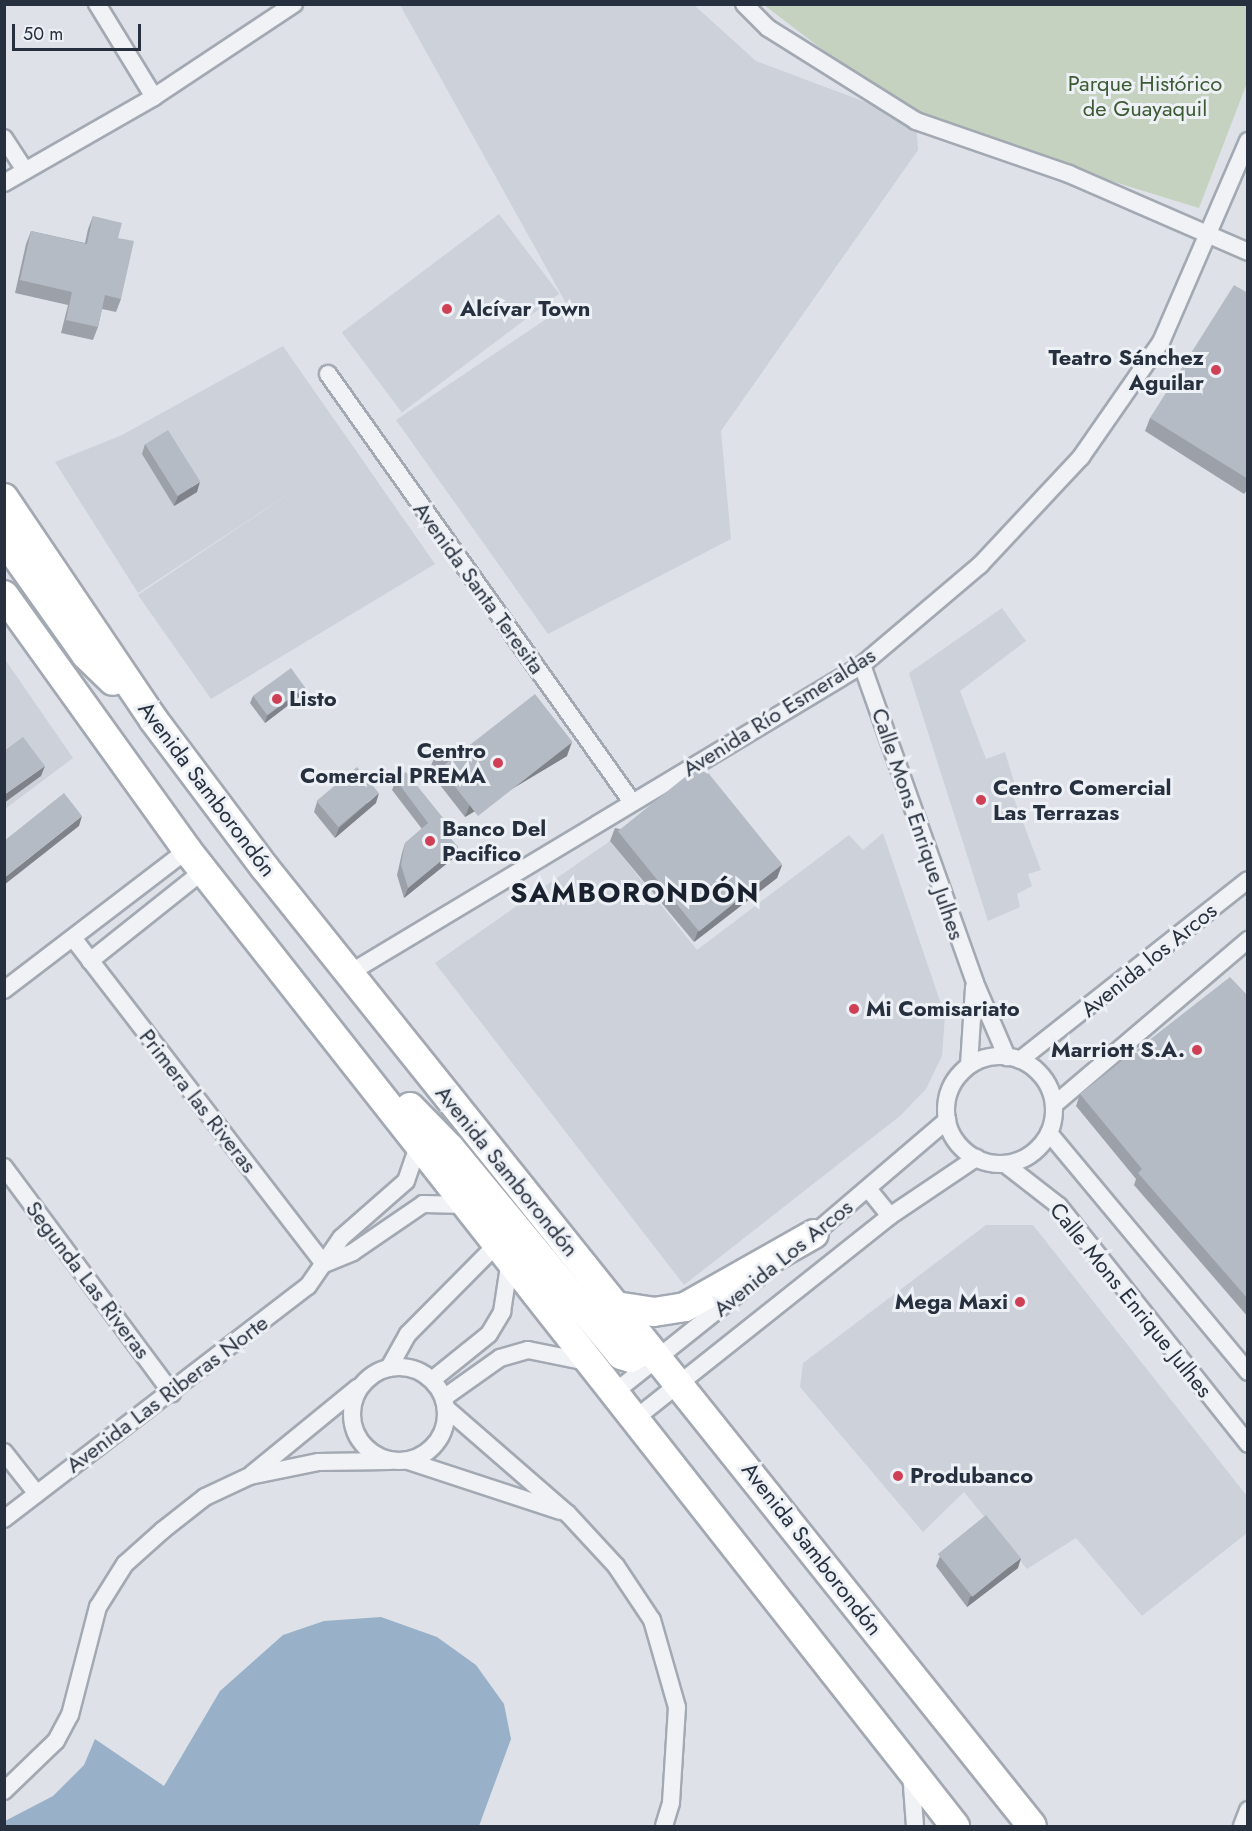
<!DOCTYPE html>
<html>
<head>
<meta charset="utf-8">
<style>
	body { margin:0 }
	#map { position:relative; width:1252px; height:1831px; overflow:hidden; background:#dee2e8; font-family:Jost,sans-serif }
	div>[style] { position:absolute }
	[style*='--x'] { left:calc(var(--x)*1px); top:calc(var(--y)*1px); width:calc(var(--w)*1px); rotate:calc(var(--a)*1deg) }
	.built>* { inset:0; background:#ccd1da; transform-origin:0 0 }
	.green>* { inset:0; background:#c4d2bf }
	.water>* { inset:0; background:#98b0c8 }
	.roads { filter:drop-shadow(2px 0 #a3a9b2) drop-shadow(-2px 0 #a3a9b2) drop-shadow(0 2px #a3a9b2) drop-shadow(0 -2px #a3a9b2) }
	.minor>* { height:16px; margin:-8px; padding:0 8px; transform-origin:8px; border-radius:8px; background:#f0f2f6 }
	.minor>.ring { margin:-8px; padding:0; box-sizing:content-box; background:none; border:16px solid #f0f2f6; border-radius:50% }
	.trunk>* { height:28px; margin:-14px; padding:0 14px; transform-origin:14px; border-radius:14px; background:#fff }
	.wall>* { inset:0; background:#9ca1a9 }
	.shaded-wall>* { inset:0; background:#7f8389 }
	.building>* { inset:0; background:#b5bbc4; transform-origin:0 0 }
	.dots>* { width:16px; height:16px; translate:-50% -50%; box-sizing:border-box; border:3px solid #edf0f5; border-radius:50% }
	span { translate:-50% -50%; white-space:nowrap; text-align:center; line-height:1.15; -webkit-text-stroke:6px #edf0f5; paint-order:stroke }
	.park-label { font-size:22px; color:#3c5a34 }
	.poi-label { font-size:22px; color:#27303e; font-weight:700 }
	.left { translate:0 -50%; text-align:left }
	.right { translate:-100% -50%; text-align:right }
	.street-label { font-size:22px; color:#27303e }
	.district-label { font-size:28px; color:#19212f; font-weight:700; letter-spacing:1.5px }
	.frame { position:absolute; inset:0; border:6px solid #27303e; pointer-events:none }
	.scale { position:absolute; left:12px; top:24px; width:129px; height:27px; box-sizing:border-box; border:3px solid #27303e; border-top:0; padding-left:8px; font-size:18px; line-height:21px; white-space:nowrap; color:#27303e; -webkit-text-stroke:4px #edf0f5; paint-order:stroke }
</style>
</head>
<body>
<div id="map">
	<div class="built">
		<div style="clip-path:polygon(400px 5px,694px 5px,756px 61px,916px 121px,918px 150px,721px 431px,731px 539px,548px 634px,396px 420px,567px 305px)"></div>
		<div style="left:499px;top:214px;width:100px;height:197px;rotate:53deg"></div>
		<div style="clip-path:polygon(283px 346px,435px 564px,211px 699px,138px 595px,308px 481px,138px 593px,55px 462px,122px 435px)"></div>
		<div style="clip-path:polygon(1002px 608px,1026px 641px,960px 691px,986px 759px,1005px 752px,1015px 785px,1010px 788px,1041px 870px,1028px 874px,1032px 886px,1017px 894px,1020px 907px,988px 921px,909px 673px)"></div>
		<div style="clip-path:polygon(4px 658px,73px 758px,5px 809px,4px 809px)"></div>
		<div style="clip-path:polygon(883px 833px,945px 1016px,942px 1056px,926px 1089px,900px 1116px,684px 1285px,435px 963px,610px 841px,697px 950px,849px 835px,863px 850px)"></div>
		<div style="clip-path:polygon(986px 1225px,1033px 1225px,1247px 1496px,1247px 1533px,1142px 1616px,1076px 1538px,1027px 1569px,964px 1492px,923px 1532px,800px 1387px,803px 1363px)"></div>
	</div>
	<div class="green">
		<div style="clip-path:polygon(764px 5px,1247px 5px,1247px 83px,1199px 208px,916px 121px)"></div>
	</div>
	<div class="water">
		<div style="clip-path:polygon(381px 1617px,437px 1637px,476px 1665px,504px 1704px,511px 1739px,479px 1826px,5px 1826px,5px 1821px,53px 1796px,84px 1765px,95px 1739px,164px 1786px,220px 1691px,283px 1635px,324px 1621px)"></div>
	</div>
	<div class="roads">
		<div class="minor">
			<div style="--x:97;--y:4;--w:109;--a:58.5"></div>
			<div style="--x:744;--y:4;--w:34;--a:45"></div>
			<div style="--x:768;--y:28;--w:175;--a:32.1"></div>
			<div style="--x:916;--y:121;--w:162;--a:19.1"></div>
			<div style="--x:1069;--y:174;--w:195;--a:23.5"></div>
			<div style="--x:4;--y:138;--w:38;--a:57"></div>
			<div style="--x:4;--y:183;--w:173;--a:-29.8"></div>
			<div style="--x:154;--y:97;--w:168;--a:-33.6"></div>
			<div style="--x:328;--y:374;--w:525;--a:54.61"></div>
			<div style="--x:862;--y:665;--w:337;--a:70.4"></div>
			<div style="--x:975;--y:983;--w:81;--a:66.6"></div>
			<div style="--x:73;--y:938;--w:411;--a:52.4"></div>
			<div style="--x:90;--y:961;--w:144;--a:-38.5"></div>
			<div style="--x:348;--y:974;--w:600;--a:-31.01"></div>
			<div style="--x:862;--y:665;--w:155;--a:-40.3"></div>
			<div style="--x:980;--y:565;--w:148;--a:-46.9"></div>
			<div style="--x:1081;--y:457;--w:140;--a:-55.2"></div>
			<div style="--x:1161;--y:342;--w:219;--a:-66.6"></div>
			<div style="--x:4;--y:990;--w:230;--a:-37.4"></div>
			<div class="ring" style="left:946px;top:1056px;width:92px;height:92px"></div>
			<div style="--x:1020;--y:1060;--w:290;--a:-38.3"></div>
			<div style="--x:969;--y:1065;--w:78;--a:-86.3"></div>
			<div style="--x:1054;--y:1105;--w:255;--a:-40.4"></div>
			<div style="--x:1049;--y:1133;--w:311;--a:50.2"></div>
			<div style="--x:1005;--y:1164;--w:68;--a:37.9"></div>
			<div style="--x:1059;--y:1206;--w:304;--a:51.5"></div>
			<div style="--x:4;--y:1167;--w:282;--a:53.4"></div>
			<div style="--x:869;--y:1190;--w:33;--a:51"></div>
			<div style="--x:809;--y:1238;--w:182;--a:-40.5"></div>
			<div style="--x:324;--y:1264;--w:31;--a:-22"></div>
			<div style="--x:353;--y:1252;--w:85;--a:-34.4"></div>
			<div style="--x:423;--y:1204;--w:43;--a:1.3"></div>
			<div class="ring" style="left:352px;top:1367px;width:78px;height:78px"></div>
			<div style="--x:389;--y:1368;--w:39;--a:-61"></div>
			<div style="--x:408;--y:1334;--w:128;--a:-45.3"></div>
			<div style="--x:432;--y:1380;--w:73;--a:-38.9"></div>
			<div style="--x:489;--y:1334;--w:26;--a:-59"></div>
			<div style="--x:502;--y:1312;--w:53;--a:-81.3"></div>
			<div style="--x:615;--y:1392;--w:183;--a:-38.6"></div>
			<div style="--x:445;--y:1397;--w:67;--a:-35.3"></div>
			<div style="--x:500;--y:1358;--w:29;--a:-16"></div>
			<div style="--x:528;--y:1350;--w:60;--a:11.5"></div>
			<div style="--x:446;--y:1408;--w:160;--a:41"></div>
			<div style="--x:567;--y:1513;--w:72;--a:47.2"></div>
			<div style="--x:616;--y:1566;--w:65;--a:56.3"></div>
			<div style="--x:652;--y:1620;--w:91;--a:74"></div>
			<div style="--x:677;--y:1707;--w:96;--a:93.6"></div>
			<div style="--x:671;--y:1803;--w:24;--a:107"></div>
			<div style="--x:636;--y:1418;--w:325;--a:-38.5"></div>
			<div style="--x:890;--y:1216;--w:104;--a:-34"></div>
			<div style="--x:4;--y:1452;--w:53;--a:51.8"></div>
			<div style="--x:408;--y:1461;--w:160;--a:18.2"></div>
			<div style="--x:252;--y:1474;--w:136;--a:-39.3"></div>
			<div style="--x:4;--y:1519;--w:383;--a:-37.5"></div>
			<div style="--x:308;--y:1286;--w:58;--a:-55.5"></div>
			<div style="--x:341;--y:1238;--w:86;--a:-41.2"></div>
			<div style="--x:406;--y:1181;--w:39;--a:-71"></div>
			<div style="--x:911;--y:1773;--w:53;--a:85.7"></div>
			<div style="--x:4;--y:1791;--w:72;--a:-43.9"></div>
			<div style="--x:56;--y:1741;--w:30;--a:-62"></div>
			<div style="--x:70;--y:1715;--w:112;--a:-75.5"></div>
			<div style="--x:98;--y:1607;--w:51;--a:-57.9"></div>
			<div style="--x:125;--y:1564;--w:51;--a:-41.8"></div>
			<div style="--x:163;--y:1530;--w:53;--a:-38.2"></div>
			<div style="--x:205;--y:1497;--w:50;--a:-25"></div>
			<div style="--x:250;--y:1476;--w:69;--a:-11.6"></div>
			<div style="--x:318;--y:1462;--w:72;--a:-0.8"></div>
			<div style="--x:1242;--y:1826;--w:17;--a:-69"></div>
		</div>
		<div class="trunk">
			<div style="--x:4;--y:498;--w:267;--a:56"></div>
			<div style="--x:153;--y:719;--w:186;--a:53.1"></div>
			<div style="--x:265;--y:868;--w:1227;--a:51.32"></div>
			<div style="--x:4;--y:539;--w:142;--a:54.7"></div>
			<div style="--x:86;--y:655;--w:37;--a:44"></div>
			<div style="--x:4;--y:595;--w:314;--a:54.3"></div>
			<div style="--x:187;--y:850;--w:1242;--a:51.8"></div>
			<div style="--x:410;--y:1107;--w:57;--a:45.7"></div>
			<div style="--x:450;--y:1148;--w:268;--a:50.4"></div>
			<div style="--x:621;--y:1355;--w:10;--a:17"></div>
			<div style="--x:631;--y:1358;--w:11;--a:-34"></div>
			<div style="--x:640;--y:1352;--w:16;--a:-97"></div>
			<div style="--x:616;--y:1306;--w:38;--a:9"></div>
			<div style="--x:654;--y:1312;--w:31;--a:-9"></div>
			<div style="--x:685;--y:1307;--w:148;--a:-29.5"></div>
		</div>
	</div>
	<div class="wall">
		<div style="clip-path:polygon(93px 216px,118px 238px,121px 299px,116px 312px,102px 309px,98px 327px,93px 340px,61px 333px,68px 305px,15px 293px,26px 244px,31px 231px,85px 243px,88px 229px)"></div>
		<div style="clip-path:polygon(1248px 293px,1248px 489px,1244px 494px,1145px 431px,1150px 418px)"></div>
		<div style="clip-path:polygon(145px 444px,197px 492px,174px 506px,142px 454px)"></div>
		<div style="clip-path:polygon(305px 687px,303px 694px,265px 723px,250px 703px,253px 696px)"></div>
		<div style="clip-path:polygon(567px 756px,465px 817px,429px 771px,434px 758px)"></div>
		<div style="clip-path:polygon(396px 780px,452px 829px,449px 837px,458px 847px,455px 857px,404px 898px,397px 875px,402px 853px,405px 843px,422px 829px,392px 790px)"></div>
		<div style="clip-path:polygon(317px 802px,376px 803px,335px 838px,314px 812px)"></div>
		<div style="clip-path:polygon(615px 828px,782px 865px,777px 878px,694px 942px,610px 841px)"></div>
		<div style="clip-path:polygon(1248px 996px,1248px 1317px,1134px 1185px,1136px 1179px,1076px 1106px,1080px 1094px)"></div>
		<div style="clip-path:polygon(940px 1556px,1018px 1568px,967px 1607px,936px 1566px)"></div>
	</div>
	<div class="shaded-wall">
		<div style="clip-path:polygon(200px 482px,197px 492px,174px 506px,178px 496px)"></div>
		<div style="clip-path:polygon(305px 687px,303px 694px,265px 723px,267px 716px)"></div>
		<div style="clip-path:polygon(572px 742px,567px 756px,465px 817px,470px 804px)"></div>
		<div style="clip-path:polygon(45px 766px,41px 776px,4px 803px,4px 795px)"></div>
		<div style="clip-path:polygon(379px 793px,376px 803px,335px 838px,339px 828px)"></div>
		<div style="clip-path:polygon(82px 816px,79px 826px,4px 885px,4px 878px)"></div>
		<div style="clip-path:polygon(458px 847px,455px 857px,404px 898px,408px 888px)"></div>
		<div style="clip-path:polygon(782px 865px,777px 878px,694px 942px,699px 928px)"></div>
		<div style="clip-path:polygon(1021px 1558px,1018px 1568px,967px 1607px,970px 1597px)"></div>
	</div>
	<div class="building">
		<div style="clip-path:polygon(93px 216px,122px 223px,118px 238px,134px 241px,121px 299px,105px 295px,98px 327px,66px 320px,72px 292px,20px 280px,31px 231px,87px 244px)"></div>
		<div style="clip-path:polygon(1234px 285px,1248px 293px,1248px 479px,1150px 418px)"></div>
		<div style="left:168px;top:430px;width:61px;height:27px;rotate:58deg"></div>
		<div style="left:291px;top:668px;width:24px;height:47px;rotate:54deg"></div>
		<div style="left:535px;top:694px;width:61px;height:120px;rotate:52deg"></div>
		<div style="clip-path:polygon(23px 737px,45px 766px,4px 795px,4px 751px)"></div>
		<div style="left:701px;top:764px;width:129px;height:107px;rotate:51deg"></div>
		<div style="left:357px;top:767px;width:34px;height:53px;rotate:50deg"></div>
		<div style="clip-path:polygon(406px 772px,452px 829px,447px 834px,458px 847px,408px 888px,401px 865px,405px 843px,428px 823px,396px 780px)"></div>
		<div style="clip-path:polygon(64px 793px,82px 816px,4px 878px,4px 841px)"></div>
		<div style="clip-path:polygon(1230px 977px,1248px 996px,1248px 1299px,1138px 1173px,1142px 1169px,1080px 1094px)"></div>
		<div style="left:986px;top:1515px;width:55px;height:62px;rotate:51deg"></div>
	</div>
	<div class="dots">
		<div style="left:447px;top:309px;background:#cf4057"></div>
		<div style="left:1216px;top:370px;background:#cf4057"></div>
		<div style="left:277px;top:699px;background:#cf4057"></div>
		<div style="left:498px;top:763px;background:#cf4057"></div>
		<div style="left:981px;top:800px;background:#cf4057"></div>
		<div style="left:430px;top:841px;background:#cf4057"></div>
		<div style="left:854px;top:1009px;background:#cf4057"></div>
		<div style="left:1197px;top:1050px;background:#cf4057"></div>
		<div style="left:1020px;top:1302px;background:#cf4057"></div>
		<div style="left:898px;top:1476px;background:#cf4057"></div>
	</div>
	<div class="park-label">
		<span style="left:1145px;top:96px">Parque Histórico<br>de Guayaquil</span>
	</div>
	<div class="poi-label">
		<span class="left" style="left:460px;top:309px">Alcívar Town</span>
		<span class="right" style="left:1204px;top:370px">Teatro Sánchez<br>Aguilar</span>
		<span class="left" style="left:289px;top:699px">Listo</span>
		<span class="right" style="left:486px;top:763px">Centro<br>Comercial PREMA</span>
		<span class="left" style="left:993px;top:800px">Centro Comercial<br>Las Terrazas</span>
		<span class="left" style="left:442px;top:841px">Banco Del<br>Pacifico</span>
		<span class="left" style="left:866px;top:1009px">Mi Comisariato</span>
		<span class="right" style="left:1185px;top:1050px">Marriott S.A.</span>
		<span class="right" style="left:1008px;top:1302px">Mega Maxi</span>
		<span class="left" style="left:910px;top:1476px">Produbanco</span>
	</div>
	<div class="street-label">
		<span style="left:479px;top:588px;rotate:54deg">Avenida Santa Teresita</span>
		<span style="left:779px;top:712px;rotate:-32deg">Avenida Río Esmeraldas</span>
		<span style="left:207px;top:789px;rotate:53deg">Avenida Samborondón</span>
		<span style="left:918px;top:824px;rotate:71deg">Calle Mons Enrique Julhes</span>
		<span style="left:1149px;top:960px;rotate:-39deg">Avenida los Arcos</span>
		<span style="left:198px;top:1101px;rotate:52deg">Primera las Riveras</span>
		<span style="left:507px;top:1171px;rotate:51deg">Avenida Samborondón</span>
		<span style="left:783px;top:1258px;rotate:-39deg">Avenida Los Arcos</span>
		<span style="left:88px;top:1280px;rotate:53deg">Segunda Las Riveras</span>
		<span style="left:1131px;top:1300px;rotate:51deg">Calle Mons Enrique Julhes</span>
		<span style="left:167px;top:1394px;rotate:-37deg">Avenida Las Riberas Norte</span>
		<span style="left:812px;top:1549px;rotate:52deg">Avenida Samborondón</span>
	</div>
	<div class="district-label">
		<span style="left:635px;top:893px">SAMBORONDÓN</span>
	</div>
	<div class="frame"></div>
	<div class="scale">50 m</div>
</div>
</body>
</html>
